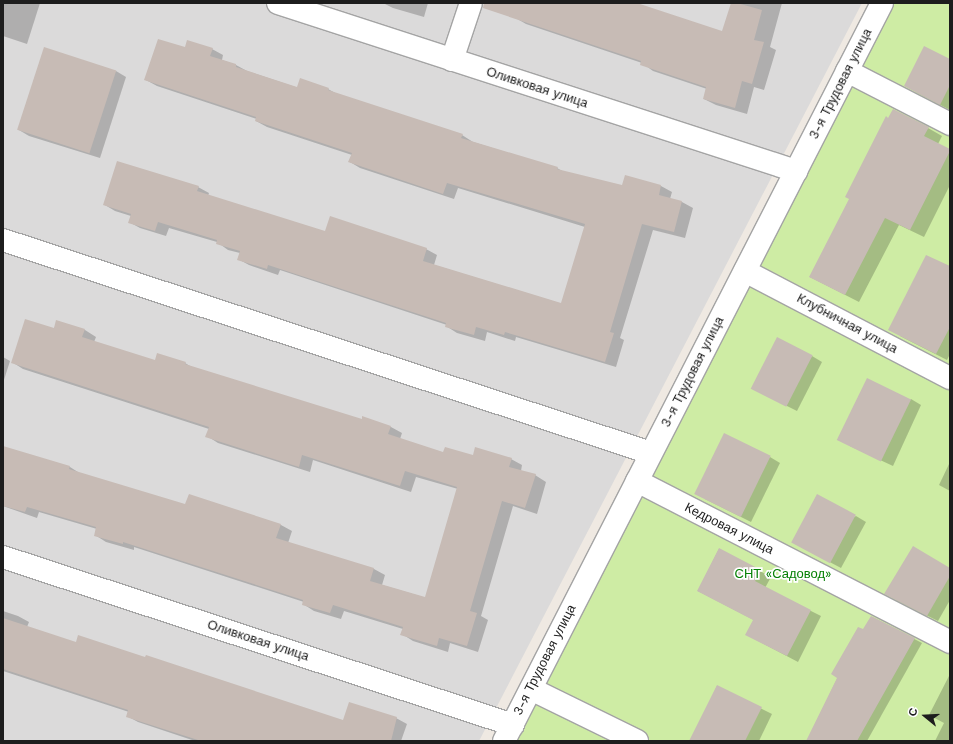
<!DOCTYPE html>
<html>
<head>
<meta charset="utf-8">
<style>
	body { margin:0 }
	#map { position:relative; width:953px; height:744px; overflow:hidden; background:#efe9e2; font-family:"Work Sans",sans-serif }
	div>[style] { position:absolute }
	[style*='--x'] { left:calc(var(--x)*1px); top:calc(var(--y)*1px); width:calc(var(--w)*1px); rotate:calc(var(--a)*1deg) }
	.residential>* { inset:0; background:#dbdada }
	.grass>* { inset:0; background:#ceeca4 }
	.shadow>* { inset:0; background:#0003 }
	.building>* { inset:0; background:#c7bbb5; transform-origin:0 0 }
	.roads { filter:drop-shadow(1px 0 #a4a4a4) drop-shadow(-1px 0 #a4a4a4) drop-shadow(0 1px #a4a4a4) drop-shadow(0 -1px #a4a4a4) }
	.minor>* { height:22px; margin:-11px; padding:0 11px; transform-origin:11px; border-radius:11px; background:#fff }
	span { translate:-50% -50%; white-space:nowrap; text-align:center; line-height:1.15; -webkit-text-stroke:3.5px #fff; paint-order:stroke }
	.street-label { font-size:13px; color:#1d1d1d }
	.park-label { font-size:13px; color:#068005 }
	.frame { position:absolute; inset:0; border:4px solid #1d1d1d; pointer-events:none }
	.north { position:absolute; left:905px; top:696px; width:40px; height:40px; -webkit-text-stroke:3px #fff; paint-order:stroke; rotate:288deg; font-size:11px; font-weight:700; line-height:16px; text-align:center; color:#1d1d1d }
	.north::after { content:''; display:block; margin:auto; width:14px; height:18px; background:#1d1d1d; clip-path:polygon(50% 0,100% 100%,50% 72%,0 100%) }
</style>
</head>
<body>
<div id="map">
	<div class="residential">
		<div style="clip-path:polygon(3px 3px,862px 3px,479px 741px,3px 741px)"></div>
	</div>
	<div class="grass">
		<div style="clip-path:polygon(888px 3px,950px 3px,950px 741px,509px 741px)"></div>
	</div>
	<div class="shadow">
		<div style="clip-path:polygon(3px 3px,40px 3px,27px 44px,3px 36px)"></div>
		<div style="clip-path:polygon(383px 3px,428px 3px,424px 17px,393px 8px)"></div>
		<div style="clip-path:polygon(519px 3px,634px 3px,723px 33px,732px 3px,782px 3px,770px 47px,776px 50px,764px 90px,754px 87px,747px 114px,716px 105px,704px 99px,707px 89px,653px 71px,642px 63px,526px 24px,514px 17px)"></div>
		<div style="clip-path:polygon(185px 48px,212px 49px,223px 55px,222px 60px,236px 65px,247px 71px,298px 88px,328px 89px,337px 94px,462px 135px,473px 142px,557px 168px,564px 172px,623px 186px,661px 186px,672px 192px,670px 199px,682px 202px,693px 208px,685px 238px,653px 230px,620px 338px,624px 340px,616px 367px,516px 337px,515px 341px,487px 332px,485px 341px,457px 333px,446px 326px,447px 325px,280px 270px,278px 275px,249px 265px,238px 259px,240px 253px,228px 250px,217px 242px,169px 228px,166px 236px,140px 228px,129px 222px,131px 216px,115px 211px,105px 205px,198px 187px,209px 193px,208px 196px,326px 232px,426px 249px,437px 255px,434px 265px,562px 304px,585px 227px,458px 188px,454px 199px,360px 168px,350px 162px,352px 155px,267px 127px,256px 121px,257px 119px,157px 86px,146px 80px)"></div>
		<div style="clip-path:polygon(950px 60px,950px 110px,916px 92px)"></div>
		<div style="clip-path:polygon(116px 71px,126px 77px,100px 158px,29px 136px,19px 130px)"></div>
		<div style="clip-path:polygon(928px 128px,942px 136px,938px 144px,950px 150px,950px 185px,924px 237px,899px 225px,859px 302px,810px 277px)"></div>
		<div style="clip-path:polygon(950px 267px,950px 354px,947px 360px,900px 336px)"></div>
		<div style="clip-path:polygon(57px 321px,85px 330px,96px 337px,94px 342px,155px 362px,185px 363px,195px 369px,362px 420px,391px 427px,402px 433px,400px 439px,444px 453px,511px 459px,522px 465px,521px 471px,535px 475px,546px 482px,537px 514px,513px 506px,481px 616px,488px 620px,478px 652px,450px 643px,448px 652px,413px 641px,402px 634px,403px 629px,344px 611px,341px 619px,314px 611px,303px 604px,304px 602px,134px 547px,134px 550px,106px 542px,95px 535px,97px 529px,39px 512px,37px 518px,3px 506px,3px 448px,70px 467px,81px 474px,186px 505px,189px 495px,281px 525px,292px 531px,288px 543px,374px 569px,385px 575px,382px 585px,426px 598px,458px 489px,416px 477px,411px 492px,313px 460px,310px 472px,218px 443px,207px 436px,209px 429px,23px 369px,12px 362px,54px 329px)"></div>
		<div style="clip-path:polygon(812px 356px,822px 362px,797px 411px,763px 394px)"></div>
		<div style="clip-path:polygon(3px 357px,10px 361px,3px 383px)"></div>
		<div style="clip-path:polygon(911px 399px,921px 405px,893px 466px,850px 446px)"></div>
		<div style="clip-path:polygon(770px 457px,780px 463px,751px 522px,705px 499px)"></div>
		<div style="clip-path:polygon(950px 462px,950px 491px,939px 485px)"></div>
		<div style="clip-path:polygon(856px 516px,866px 522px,841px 568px,803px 548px)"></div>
		<div style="clip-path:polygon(719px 549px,771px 577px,765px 588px,821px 616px,798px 662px,747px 635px,754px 620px,698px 591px)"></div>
		<div style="clip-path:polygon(950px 569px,950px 600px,938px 621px,896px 600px)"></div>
		<div style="clip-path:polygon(3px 611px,18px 616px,29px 622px,27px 627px,76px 643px,344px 721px,396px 718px,407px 724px,401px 741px,195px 741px,138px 722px,127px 716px,129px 712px,3px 671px)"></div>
		<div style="clip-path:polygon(872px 617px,922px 643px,867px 741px,807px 741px,838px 677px)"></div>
		<div style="clip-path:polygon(950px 674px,950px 741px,935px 741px,944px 723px,929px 715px)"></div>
		<div style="clip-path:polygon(717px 686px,772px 714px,759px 741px,692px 741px)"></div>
	</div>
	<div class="building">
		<div style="clip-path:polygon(484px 3px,637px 3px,722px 31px,731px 3px,737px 3px,762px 10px,754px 40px,764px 42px,752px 84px,742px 81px,735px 108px,703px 99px,706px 87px,640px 65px,641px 61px,483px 8px)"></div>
		<div style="clip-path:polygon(158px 39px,185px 47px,187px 40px,213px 48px,210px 56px,236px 64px,236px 67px,297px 87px,300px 78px,329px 88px,328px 90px,463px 134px,461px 138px,558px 167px,557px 169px,622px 185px,625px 175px,661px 185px,659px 195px,682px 201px,674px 232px,642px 224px,610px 332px,614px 333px,605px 362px,505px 332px,504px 335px,476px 327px,474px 335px,445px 327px,446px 323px,268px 265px,267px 269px,237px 260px,240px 251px,216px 244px,217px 240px,158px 222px,155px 231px,128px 223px,131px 214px,103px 205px,117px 161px,199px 186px,197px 191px,325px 231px,330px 216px,427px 248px,423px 261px,561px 303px,585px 224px,447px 183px,443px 194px,348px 162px,352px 153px,255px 121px,256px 117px,144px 80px)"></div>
		<div style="clip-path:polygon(924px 46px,950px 59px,950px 85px,940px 105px,904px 86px)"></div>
		<div style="left:44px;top:47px;width:76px;height:87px;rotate:18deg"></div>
		<div style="clip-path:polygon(893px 109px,929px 127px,924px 136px,950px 149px,950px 151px,910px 230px,885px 218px,845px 295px,809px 277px,849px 199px,845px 197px,886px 116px,888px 118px)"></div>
		<div style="clip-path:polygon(926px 255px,950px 266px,950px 327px,936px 354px,888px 330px)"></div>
		<div style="clip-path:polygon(25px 319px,54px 328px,56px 320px,85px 329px,82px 337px,155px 360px,157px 353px,186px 362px,185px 364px,362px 419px,362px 416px,391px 426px,388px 434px,443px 452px,445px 447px,473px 455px,475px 447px,512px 458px,509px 467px,536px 474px,525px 508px,502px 501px,470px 611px,477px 613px,467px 646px,439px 638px,437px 646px,400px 635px,403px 627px,333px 605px,330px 613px,302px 605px,303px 600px,123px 542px,123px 544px,94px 536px,96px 527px,27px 507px,25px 512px,3px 506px,3px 446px,70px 466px,69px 469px,185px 504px,189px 494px,281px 524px,276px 538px,374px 568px,370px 581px,425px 597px,457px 487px,405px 471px,400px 486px,302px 455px,299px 467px,205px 437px,209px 427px,11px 363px)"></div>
		<div style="left:777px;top:337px;width:40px;height:58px;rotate:27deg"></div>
		<div style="left:867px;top:378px;width:49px;height:69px;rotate:26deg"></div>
		<div style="left:724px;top:433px;width:52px;height:68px;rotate:26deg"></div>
		<div style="left:817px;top:494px;width:44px;height:55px;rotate:28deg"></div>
		<div style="clip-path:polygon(913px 546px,950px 568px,950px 576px,927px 616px,884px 594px)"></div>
		<div style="clip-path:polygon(719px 548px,761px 570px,755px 581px,811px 610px,787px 656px,745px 635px,753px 620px,697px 591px)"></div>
		<div style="clip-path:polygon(871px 616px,915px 638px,857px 741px,806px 741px,837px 678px,831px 674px,858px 627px,863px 629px)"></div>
		<div style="clip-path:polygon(3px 618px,76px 642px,78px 635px,145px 657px,146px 655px,343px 720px,349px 702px,397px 717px,391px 741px,201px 741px,126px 717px,128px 710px,3px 669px)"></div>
		<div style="clip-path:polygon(717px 685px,762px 707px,745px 741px,689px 741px)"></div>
	</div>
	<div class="roads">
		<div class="minor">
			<div style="--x:278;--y:3;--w:545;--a:17.97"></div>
			<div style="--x:452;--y:60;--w:60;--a:-71.6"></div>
			<div style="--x:847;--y:71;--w:116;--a:27.2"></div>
			<div style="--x:3;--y:240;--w:682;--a:18.2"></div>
			<div style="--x:745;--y:271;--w:231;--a:27.6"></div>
			<div style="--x:637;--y:481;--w:352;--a:27.2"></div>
			<div style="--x:3;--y:557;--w:537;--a:18.23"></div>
			<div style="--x:531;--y:689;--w:118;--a:26.1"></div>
			<div style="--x:504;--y:741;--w:829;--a:-62.88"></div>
		</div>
	</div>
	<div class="street-label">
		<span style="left:841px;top:84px;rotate:-63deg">3-я Трудовая улица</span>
		<span style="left:537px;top:88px;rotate:18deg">Оливковая улица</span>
		<span style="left:847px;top:324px;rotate:28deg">Клубничная улица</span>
		<span style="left:693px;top:372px;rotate:-63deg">3-я Трудовая улица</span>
		<span style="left:729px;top:529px;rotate:27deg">Кедровая улица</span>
		<span style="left:258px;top:641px;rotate:18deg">Оливковая улица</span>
		<span style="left:545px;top:660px;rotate:-63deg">3-я Трудовая улица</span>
	</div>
	<div class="park-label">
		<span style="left:783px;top:574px">СНТ «Садовод»</span>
	</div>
	<div class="frame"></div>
	<div class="north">С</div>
</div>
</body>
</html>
